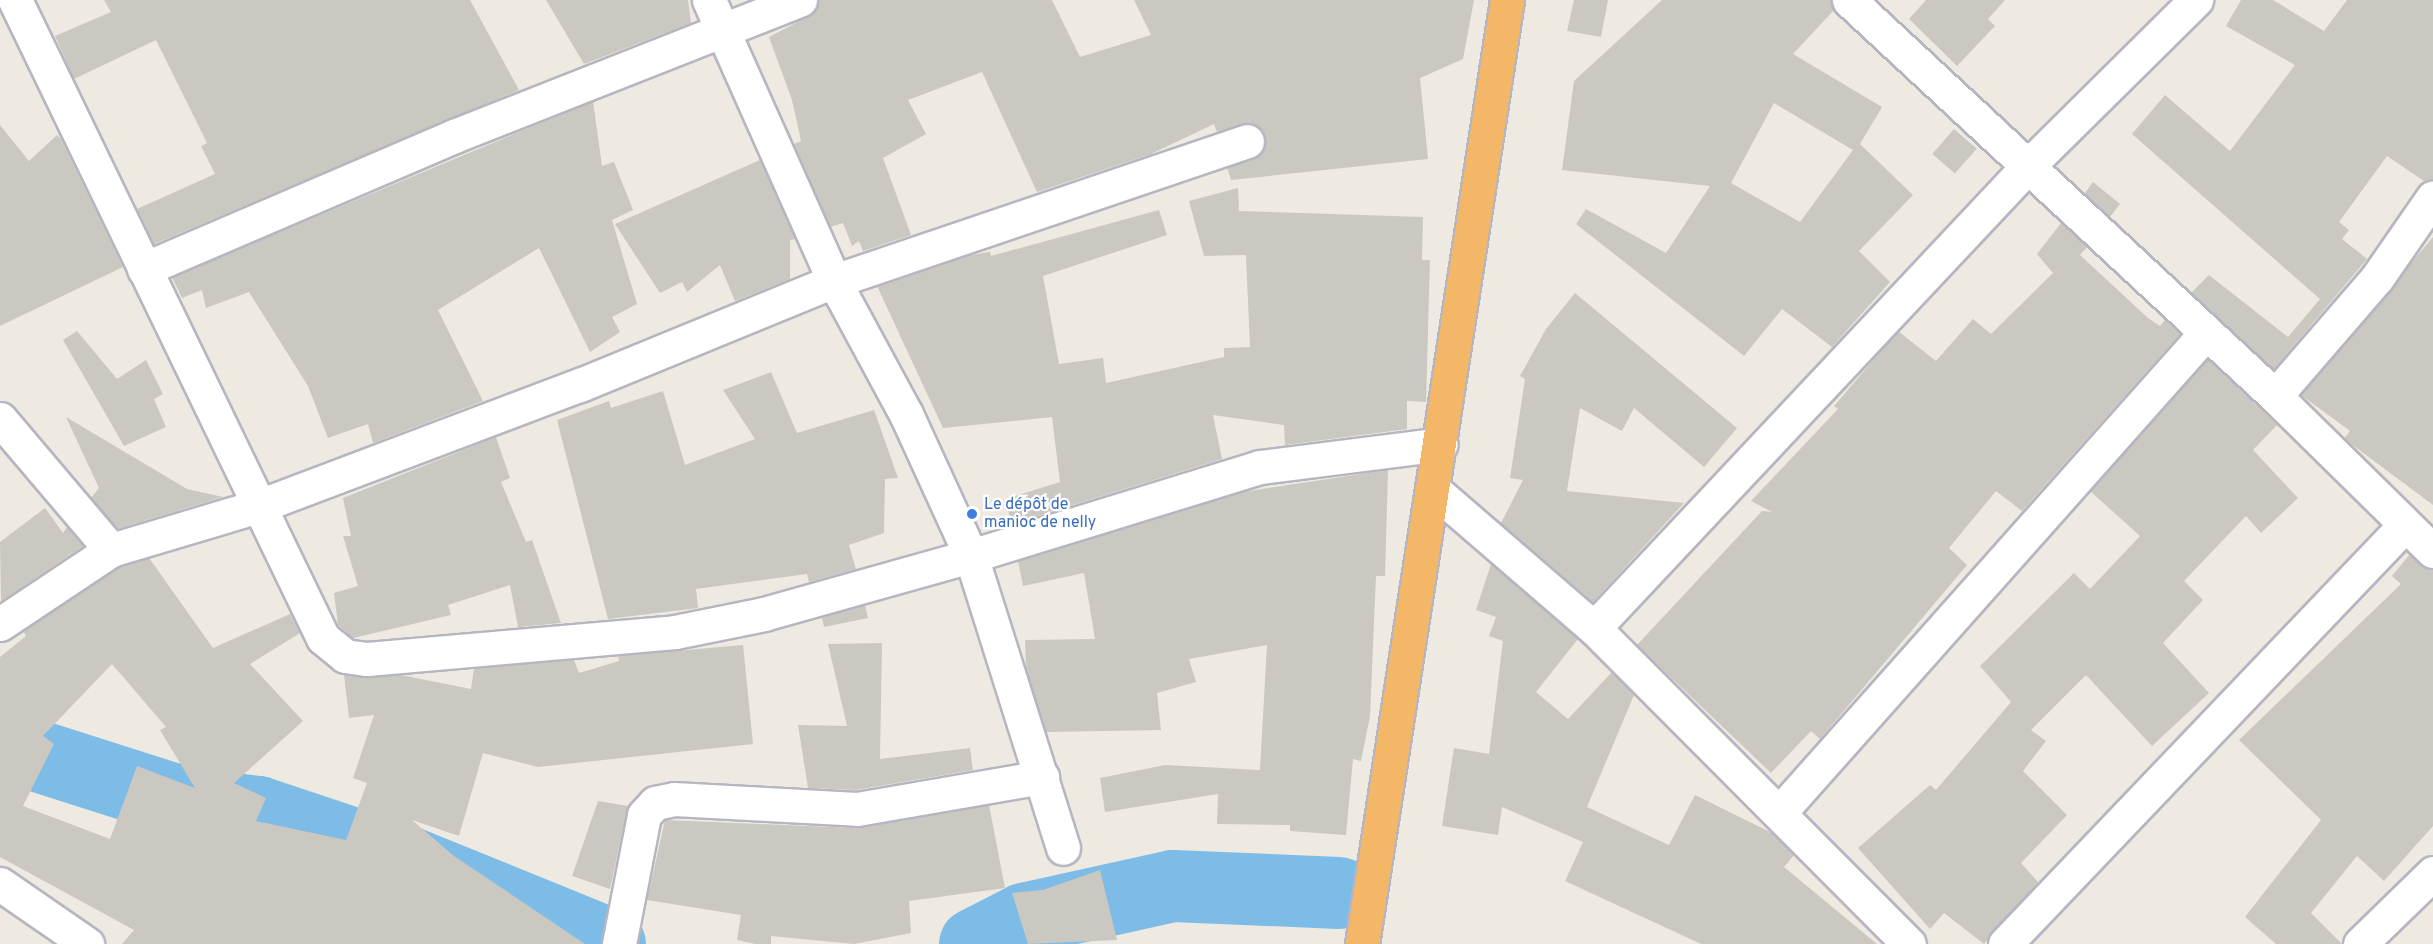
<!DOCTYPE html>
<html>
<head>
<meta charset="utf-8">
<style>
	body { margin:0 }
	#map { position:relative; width:2433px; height:944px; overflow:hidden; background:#eeeae2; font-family:Overpass,sans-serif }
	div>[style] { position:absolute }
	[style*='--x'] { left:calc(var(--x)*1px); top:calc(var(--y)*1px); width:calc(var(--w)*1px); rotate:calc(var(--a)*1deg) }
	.river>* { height:72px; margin:-36px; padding:0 36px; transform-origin:36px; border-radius:36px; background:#7dbce7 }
	.building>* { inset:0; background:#cac8c0; transform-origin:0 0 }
	.roads { filter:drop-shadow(2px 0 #b5b6c0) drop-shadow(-2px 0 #b5b6c0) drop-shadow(0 2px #b5b6c0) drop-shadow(0 -2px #b5b6c0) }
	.minor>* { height:33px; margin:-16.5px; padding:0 16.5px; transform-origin:16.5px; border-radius:16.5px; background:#fff }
	.highway>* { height:33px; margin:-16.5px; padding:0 16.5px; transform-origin:16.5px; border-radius:16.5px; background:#f3b767 }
	.dots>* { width:16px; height:16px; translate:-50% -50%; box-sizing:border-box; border:3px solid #fff; border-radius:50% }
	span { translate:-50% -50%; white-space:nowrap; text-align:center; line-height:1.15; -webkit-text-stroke:4.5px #fff; paint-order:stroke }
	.shop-label { font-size:16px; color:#366cbe }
	.left { translate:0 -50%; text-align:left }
</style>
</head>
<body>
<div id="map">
	<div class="river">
		<div style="--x:0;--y:744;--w:191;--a:17.7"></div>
		<div style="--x:182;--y:802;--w:77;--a:7.5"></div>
		<div style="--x:258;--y:812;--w:158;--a:18.4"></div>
		<div style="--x:408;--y:862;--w:218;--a:22.1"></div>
		<div style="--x:975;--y:944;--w:55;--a:-27"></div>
		<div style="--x:1024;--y:919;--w:153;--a:-12.5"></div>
		<div style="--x:1173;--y:886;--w:166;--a:2.4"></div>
	</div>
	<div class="building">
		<div style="clip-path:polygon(104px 0,470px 0,519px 90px,154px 244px,137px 209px,215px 174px,201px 146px,207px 143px,156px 40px,74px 79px,55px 36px,111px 12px)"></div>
		<div style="clip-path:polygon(546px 0,688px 0,691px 23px,584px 64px)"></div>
		<div style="clip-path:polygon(818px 0,1052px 0,1080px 57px,1151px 35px,1134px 0,1474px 0,1463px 59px,1420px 78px,1428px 159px,1231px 180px,1227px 167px,1261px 154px,1265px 136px,1251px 123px,1217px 132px,1214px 124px,1151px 154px,1037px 192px,982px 72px,908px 100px,926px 134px,883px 158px,911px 235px,863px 251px,859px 241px,852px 246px,843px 223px,830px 227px,794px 144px,801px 141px,792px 100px,769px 37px,807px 17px)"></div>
		<div style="clip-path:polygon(1574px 0,1608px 0,1601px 37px,1567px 31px)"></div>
		<div style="clip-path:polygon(evenodd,1662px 0,1831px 0,1834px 10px,1793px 54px,1882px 107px,1860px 144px,1913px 195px,1859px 251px,1890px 282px,1832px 347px,1782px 309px,1744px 356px,1576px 224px,1586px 209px,1666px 253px,1710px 186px,1562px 170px,1574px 81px,1662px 0,1774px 103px,1853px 150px,1800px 222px,1731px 183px,1774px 103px)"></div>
		<div style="clip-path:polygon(1926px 0,2005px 0,1988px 19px,1995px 26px,1957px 66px,1909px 19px)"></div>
		<div style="clip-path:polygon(2241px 0,2273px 0,2324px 31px,2347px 0,2433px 0,2433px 179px,2424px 181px,2387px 156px,2339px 222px,2349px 230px,2342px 239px,2367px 259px,2274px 369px,2191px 293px,2209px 275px,2288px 337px,2320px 299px,2132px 134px,2165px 95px,2230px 151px,2295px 65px,2226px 26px)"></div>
		<div style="clip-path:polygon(593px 101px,602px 166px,614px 162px,633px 210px,612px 220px,637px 304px,612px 317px,620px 332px,590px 352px,539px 248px,438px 310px,483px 401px,373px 443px,368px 424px,328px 438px,308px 386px,249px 292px,206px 308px,202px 290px,182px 298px,172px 277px)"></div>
		<div style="clip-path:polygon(0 125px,29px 161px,57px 135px,61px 139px,123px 267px,0 326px)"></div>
		<div style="left:1954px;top:129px;width:30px;height:33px;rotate:41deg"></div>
		<div style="clip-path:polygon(760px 160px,795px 239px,790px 240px,790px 279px,735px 301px,720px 265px,687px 292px,682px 282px,660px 293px,615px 224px)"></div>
		<div style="clip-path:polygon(2093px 182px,2120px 204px,2110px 217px,2085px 193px)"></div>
		<div style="clip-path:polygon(1238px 188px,1239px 211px,1423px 217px,1422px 260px,1430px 260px,1426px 402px,1407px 401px,1407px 429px,1285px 445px,1284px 425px,1213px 415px,1222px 459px,1011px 524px,1006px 499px,1060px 482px,1052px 417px,943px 428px,877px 286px,970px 255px,990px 252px,991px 256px,1159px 210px,1167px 235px,1043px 276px,1059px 364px,1103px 358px,1106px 383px,1224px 357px,1224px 348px,1250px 347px,1246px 255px,1204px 256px,1189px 201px)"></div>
		<div style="clip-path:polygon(2061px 223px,2087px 247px,2080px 255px,2148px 318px,2160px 326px,2165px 320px,2180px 334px,2022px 511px,1996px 491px,1949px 548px,1967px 565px,1820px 739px,1811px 731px,1771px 773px,1637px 645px,1762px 511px,1772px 512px,1751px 501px,1838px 409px,1834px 406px,1898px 331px,1936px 361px,1973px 319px,1991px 334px,2053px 273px,2037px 254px)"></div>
		<div style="clip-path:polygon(2433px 237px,2433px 505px,2350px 443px,2345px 438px,2350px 431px,2301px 395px)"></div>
		<div style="clip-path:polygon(1575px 293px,1737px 428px,1704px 467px,1634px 408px,1622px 431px,1580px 408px,1567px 491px,1684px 503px,1593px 602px,1501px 523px,1523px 480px,1510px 478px,1525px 379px,1520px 376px,1546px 329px)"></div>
		<div style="clip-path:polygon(77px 331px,117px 379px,146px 360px,163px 394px,154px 399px,166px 427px,124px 446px,63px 340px)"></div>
		<div style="clip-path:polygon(2208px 359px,2277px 425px,2253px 450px,2298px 498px,2261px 533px,2246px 516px,2184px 581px,2203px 600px,2163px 643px,2209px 693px,2152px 746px,2086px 675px,2031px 730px,2046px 741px,2023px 771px,2067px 815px,2021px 863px,2038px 882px,1984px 944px,1944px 913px,1930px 929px,1858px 848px,1930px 785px,1936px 790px,2011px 702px,1980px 666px,2074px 573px,2090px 589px,2140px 536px,2090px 491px)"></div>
		<div style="clip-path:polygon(771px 372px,797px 433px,874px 410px,898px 478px,885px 479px,884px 533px,849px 545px,856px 569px,809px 582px,807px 574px,696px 589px,698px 608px,608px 619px,557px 420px,609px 401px,611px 408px,663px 391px,685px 465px,755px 439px,723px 390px)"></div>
		<div style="clip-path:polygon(66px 417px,187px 489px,223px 497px,117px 529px,91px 498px,99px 488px)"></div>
		<div style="clip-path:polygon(496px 437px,510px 478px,501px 482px,526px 542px,532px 540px,561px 623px,518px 627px,510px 585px,448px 605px,451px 615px,353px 638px,338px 625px,334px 593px,358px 586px,343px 536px,351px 536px,343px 498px)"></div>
		<div style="clip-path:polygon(1388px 470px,1385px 576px,1376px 576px,1370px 716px,1361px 761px,1353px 759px,1346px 835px,1290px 831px,1290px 825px,1217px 824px,1218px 794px,1105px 812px,1100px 778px,1165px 765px,1260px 770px,1267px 645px,1189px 659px,1196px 682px,1157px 693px,1161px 730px,1046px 732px,1026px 668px,1025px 640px,1095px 639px,1084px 573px,1023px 586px,1018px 561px,1242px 492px)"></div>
		<div style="clip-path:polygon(45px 508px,63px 533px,67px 527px,83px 546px,1px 601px,0 542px)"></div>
		<div style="clip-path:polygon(2410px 554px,2433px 569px,2433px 826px,2384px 881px,2357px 856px,2311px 913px,2342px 944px,2276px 944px,2245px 917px,2321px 820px,2239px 740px,2401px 584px,2392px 576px)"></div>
		<div style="clip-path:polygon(evenodd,149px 558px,213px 648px,290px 614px,300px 633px,250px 664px,303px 721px,234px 783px,266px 798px,256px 821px,346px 840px,367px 783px,353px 778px,374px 715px,349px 718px,344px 675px,401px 675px,471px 689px,474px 668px,574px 660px,579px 673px,619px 661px,618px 656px,743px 645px,753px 744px,538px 767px,483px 753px,459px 836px,412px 820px,454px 856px,585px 944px,122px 944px,134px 930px,0 857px,0 657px,26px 636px,23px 631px,119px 567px,149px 558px,112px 664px,166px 727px,160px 730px,195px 788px,137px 766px,110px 839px,23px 806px,54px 744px,43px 736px,112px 664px)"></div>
		<div style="clip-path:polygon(1491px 564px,1578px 639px,1536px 692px,1568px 719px,1612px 672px,1634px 695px,1587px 807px,1669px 845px,1695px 795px,1772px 833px,1794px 855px,1784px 867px,1877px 944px,1701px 944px,1565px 881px,1583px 842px,1502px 807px,1498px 835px,1442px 826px,1454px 748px,1489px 754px,1503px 641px,1489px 636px,1496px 617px,1476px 610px)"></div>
		<div style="clip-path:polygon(865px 605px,868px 618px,824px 627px,822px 617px)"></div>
		<div style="clip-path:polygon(882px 643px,880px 759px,970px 748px,973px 770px,856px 790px,808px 788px,798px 725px,847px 726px,828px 644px)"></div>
		<div style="clip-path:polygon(598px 801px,628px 806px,610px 889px,572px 876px)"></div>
		<div style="clip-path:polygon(989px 805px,1005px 888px,909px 901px,911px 933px,854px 944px,771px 936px,771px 944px,755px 944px,737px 940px,741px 915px,647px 900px,665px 820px,856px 828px)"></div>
		<div style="clip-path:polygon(1100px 870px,1117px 940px,1028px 944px,1012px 893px,1043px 890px)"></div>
	</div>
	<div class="roads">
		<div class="minor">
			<div style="--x:15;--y:0;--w:708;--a:64.23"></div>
			<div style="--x:323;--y:638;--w:28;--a:39"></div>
			<div style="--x:345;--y:656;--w:22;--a:8"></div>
			<div style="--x:367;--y:659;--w:309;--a:-5"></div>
			<div style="--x:675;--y:632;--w:91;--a:-11.4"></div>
			<div style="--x:764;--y:614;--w:215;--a:-15.7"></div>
			<div style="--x:971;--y:556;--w:302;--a:-17.1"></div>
			<div style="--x:1260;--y:467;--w:182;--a:-7.2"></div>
			<div style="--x:709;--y:0;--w:308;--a:66"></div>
			<div style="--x:834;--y:281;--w:151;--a:61.6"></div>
			<div style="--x:906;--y:414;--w:156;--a:65.4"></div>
			<div style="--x:971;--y:556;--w:306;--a:72.5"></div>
			<div style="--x:1849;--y:0;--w:582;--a:42.91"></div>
			<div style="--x:2275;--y:396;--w:221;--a:44.5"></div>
			<div style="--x:144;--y:269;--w:337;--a:-23.2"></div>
			<div style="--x:454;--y:136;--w:372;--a:-21.5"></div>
			<div style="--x:2275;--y:396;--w:156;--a:-49.2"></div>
			<div style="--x:2377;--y:278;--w:98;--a:-55.3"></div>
			<div style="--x:0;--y:419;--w:172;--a:49.7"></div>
			<div style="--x:1434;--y:490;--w:211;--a:40.8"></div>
			<div style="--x:1594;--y:628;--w:446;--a:45.1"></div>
			<div style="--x:0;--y:624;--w:133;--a:-33.7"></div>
			<div style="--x:111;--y:550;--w:154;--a:-16.6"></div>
			<div style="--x:259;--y:506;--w:343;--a:-20.7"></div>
			<div style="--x:580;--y:385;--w:274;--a:-22.3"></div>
			<div style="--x:834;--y:281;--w:436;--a:-18.7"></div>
			<div style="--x:1594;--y:628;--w:632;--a:-46.79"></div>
			<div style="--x:2027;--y:167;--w:238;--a:-44.7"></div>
			<div style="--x:1779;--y:813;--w:640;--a:-48.36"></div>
			<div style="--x:0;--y:884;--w:106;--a:34.6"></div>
			<div style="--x:619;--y:944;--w:131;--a:-79"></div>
			<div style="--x:644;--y:815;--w:16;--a:-47"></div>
			<div style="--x:655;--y:803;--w:19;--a:-12"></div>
			<div style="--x:674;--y:799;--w:183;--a:3.1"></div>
			<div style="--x:857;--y:809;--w:188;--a:-9.8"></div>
			<div style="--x:2005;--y:944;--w:579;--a:-46.33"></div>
			<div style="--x:2360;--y:944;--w:102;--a:-44.2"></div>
		</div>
		<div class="highway">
			<div style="--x:1362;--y:944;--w:955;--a:-81.27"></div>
		</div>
	</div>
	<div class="dots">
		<div style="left:972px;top:514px;background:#3f7fe0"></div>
	</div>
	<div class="shop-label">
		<span class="left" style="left:984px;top:514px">Le dépôt de<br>manioc de nelly</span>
	</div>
</div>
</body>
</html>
